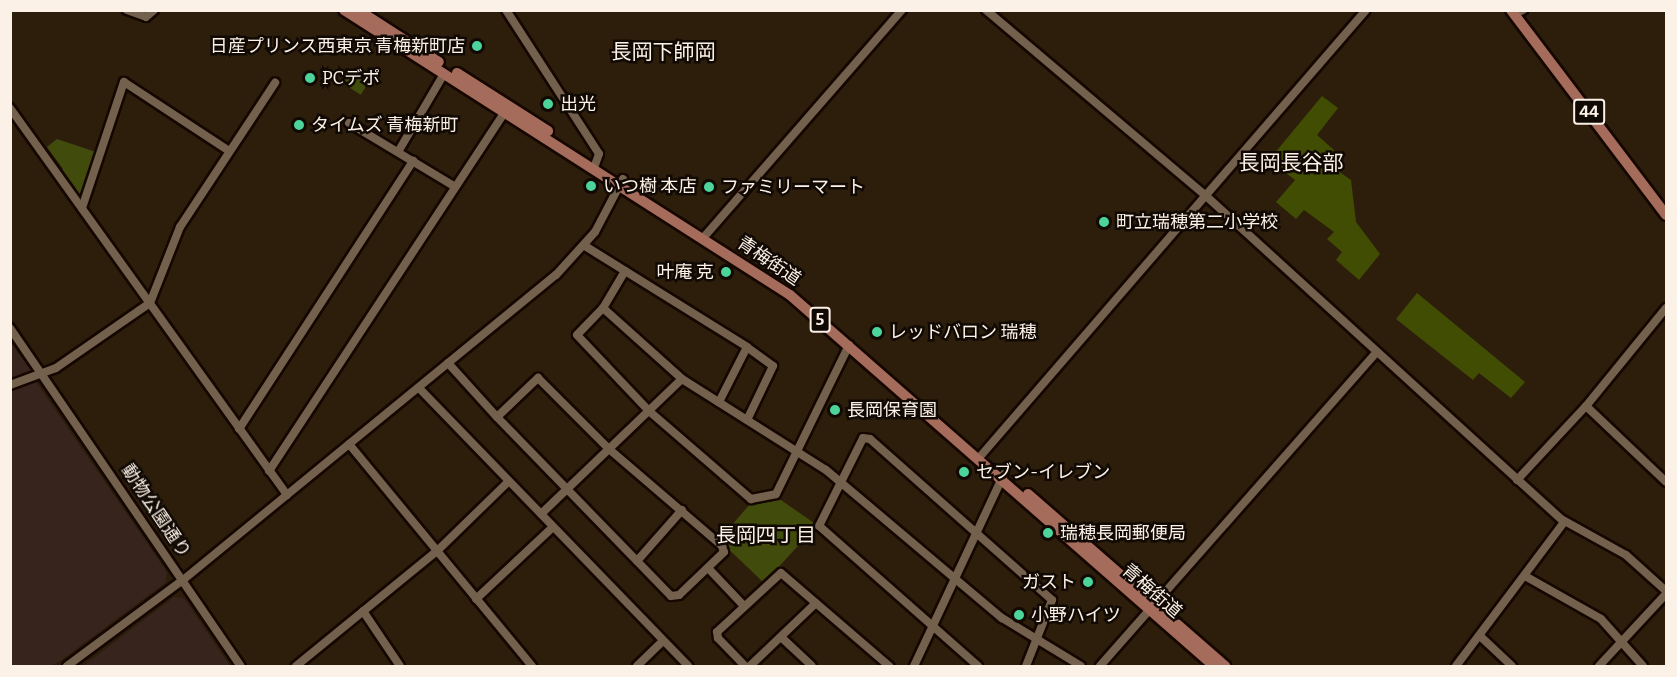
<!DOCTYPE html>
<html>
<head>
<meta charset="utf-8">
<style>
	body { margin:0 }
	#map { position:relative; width:1677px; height:677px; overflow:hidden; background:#2d1e0c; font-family:Bitter,"Noto Sans JP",serif }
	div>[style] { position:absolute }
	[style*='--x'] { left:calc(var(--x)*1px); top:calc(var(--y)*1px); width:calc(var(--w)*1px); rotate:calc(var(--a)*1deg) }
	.industrial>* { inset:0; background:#36241d }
	.green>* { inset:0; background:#404b0c; transform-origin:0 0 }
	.forest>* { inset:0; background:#414d03 }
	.roads { filter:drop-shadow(2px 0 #150700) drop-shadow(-2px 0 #150700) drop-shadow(0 2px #150700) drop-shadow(0 -2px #150700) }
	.minor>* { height:8px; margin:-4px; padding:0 4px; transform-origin:4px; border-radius:4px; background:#73604d }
	.major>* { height:10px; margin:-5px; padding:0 5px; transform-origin:5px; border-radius:5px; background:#a56b5b }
	.dots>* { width:16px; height:16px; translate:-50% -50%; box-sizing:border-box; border:3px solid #100904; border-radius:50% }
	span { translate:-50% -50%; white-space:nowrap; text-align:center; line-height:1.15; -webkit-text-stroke:5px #100904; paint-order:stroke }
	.shield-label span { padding:2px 4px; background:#100904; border:2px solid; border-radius:4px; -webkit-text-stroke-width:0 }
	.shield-label { font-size:16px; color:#fcf1e6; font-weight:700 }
	.poi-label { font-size:18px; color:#fcf1e6 }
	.right { translate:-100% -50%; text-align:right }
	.left { translate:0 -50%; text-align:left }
	.street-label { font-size:18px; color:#fcf1e6 }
	.neighbourhood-label { font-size:20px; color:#fcf1e6 }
	.quarter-label { font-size:21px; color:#fcf1e6 }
	.frame { position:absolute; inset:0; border:12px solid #fcf1e6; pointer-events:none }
</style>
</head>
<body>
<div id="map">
	<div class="industrial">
		<div style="clip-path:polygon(10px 342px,32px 371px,30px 375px,10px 381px)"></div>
		<div style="clip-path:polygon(36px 382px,167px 572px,165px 583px,60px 661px,51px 666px,11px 666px,11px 389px)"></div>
		<div style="clip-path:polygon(174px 597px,184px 598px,230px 666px,83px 666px)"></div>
	</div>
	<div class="green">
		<div style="left:349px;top:72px;width:22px;height:13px;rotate:32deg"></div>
		<div style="clip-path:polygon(57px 139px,99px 153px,83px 199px,60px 171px,63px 169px,47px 147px)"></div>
		<div style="clip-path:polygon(778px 498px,817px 525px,764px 583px,719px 540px,750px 504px)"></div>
	</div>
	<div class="forest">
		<div style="clip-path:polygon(1322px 96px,1338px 108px,1317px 135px,1334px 150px,1328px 164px,1351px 180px,1356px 222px,1380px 254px,1359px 280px,1336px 260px,1342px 252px,1327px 239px,1334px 232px,1304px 210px,1296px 219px,1276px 202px,1295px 180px,1269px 160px)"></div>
		<div style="clip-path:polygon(1417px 293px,1525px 382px,1511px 398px,1479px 373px,1473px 380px,1396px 319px)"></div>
	</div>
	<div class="roads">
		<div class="minor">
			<div style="--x:127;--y:10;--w:20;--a:20"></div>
			<div style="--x:146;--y:17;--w:11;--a:-41"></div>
			<div style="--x:506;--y:10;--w:171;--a:57.1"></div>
			<div style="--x:599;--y:154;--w:15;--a:110"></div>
			<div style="--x:986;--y:10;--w:288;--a:40.2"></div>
			<div style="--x:1206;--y:196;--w:480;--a:42.3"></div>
			<div style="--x:1561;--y:519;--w:74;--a:29"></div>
			<div style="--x:1626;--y:555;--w:54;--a:42"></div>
			<div style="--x:1514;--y:14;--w:10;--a:-24"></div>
			<div style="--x:10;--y:108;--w:476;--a:54.4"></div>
			<div style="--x:349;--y:123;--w:122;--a:31"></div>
			<div style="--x:398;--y:152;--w:91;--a:-59.5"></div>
			<div style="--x:82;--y:208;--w:133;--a:-71.6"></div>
			<div style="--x:124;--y:82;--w:126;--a:33.3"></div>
			<div style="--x:703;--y:238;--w:303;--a:-48.9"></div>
			<div style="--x:585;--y:246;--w:191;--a:31.9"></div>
			<div style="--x:747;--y:347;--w:62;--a:117"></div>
			<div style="--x:625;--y:271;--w:43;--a:120.7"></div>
			<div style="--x:603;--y:308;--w:37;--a:134"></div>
			<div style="--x:577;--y:335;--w:105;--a:46.5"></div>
			<div style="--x:649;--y:411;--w:135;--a:40.8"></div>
			<div style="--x:751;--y:499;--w:25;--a:-11"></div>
			<div style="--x:776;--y:494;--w:166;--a:-63.9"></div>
			<div style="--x:603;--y:308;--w:106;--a:41.9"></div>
			<div style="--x:682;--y:379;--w:170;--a:32.3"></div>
			<div style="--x:826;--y:470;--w:230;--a:40.1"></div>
			<div style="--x:1002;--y:618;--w:92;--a:31.3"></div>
			<div style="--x:1666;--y:308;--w:127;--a:129.2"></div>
			<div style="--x:1586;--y:406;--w:110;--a:43.5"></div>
			<div style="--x:10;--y:328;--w:409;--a:55.7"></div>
			<div style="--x:448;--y:363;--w:73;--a:47.8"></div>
			<div style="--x:538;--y:378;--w:100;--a:45"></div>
			<div style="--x:609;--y:449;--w:149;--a:40.6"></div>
			<div style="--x:722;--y:546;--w:6;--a:72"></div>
			<div style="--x:724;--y:552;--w:62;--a:136.3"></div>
			<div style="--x:679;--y:595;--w:8;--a:173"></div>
			<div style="--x:671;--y:596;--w:250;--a:-134.2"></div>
			<div style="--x:497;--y:417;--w:57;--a:-43.6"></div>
			<div style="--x:10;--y:385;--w:49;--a:-20.3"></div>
			<div style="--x:56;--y:368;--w:114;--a:-34.7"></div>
			<div style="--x:150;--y:303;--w:82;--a:-68.5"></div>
			<div style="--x:180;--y:227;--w:173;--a:-56.6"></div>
			<div style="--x:419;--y:388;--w:387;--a:45.9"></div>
			<div style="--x:747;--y:420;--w:60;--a:-64.3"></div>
			<div style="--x:773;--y:366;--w:32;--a:-144"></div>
			<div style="--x:239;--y:429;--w:320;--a:-57"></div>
			<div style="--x:349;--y:444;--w:288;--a:50.5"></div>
			<div style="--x:978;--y:459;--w:593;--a:-49.17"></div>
			<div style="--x:269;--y:471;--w:428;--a:-56.7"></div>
			<div style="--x:1517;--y:480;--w:101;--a:-47"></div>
			<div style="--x:541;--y:514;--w:195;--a:-43.8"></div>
			<div style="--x:637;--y:561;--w:68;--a:-48.6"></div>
			<div style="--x:708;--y:568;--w:52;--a:46.5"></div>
			<div style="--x:1525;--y:576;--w:87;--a:29.5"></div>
			<div style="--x:1601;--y:619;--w:63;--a:48.2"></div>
			<div style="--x:476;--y:599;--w:105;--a:-43.1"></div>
			<div style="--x:363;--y:611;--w:66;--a:56.1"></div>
			<div style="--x:1480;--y:636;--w:44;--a:43.2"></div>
			<div style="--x:781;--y:637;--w:42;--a:43.1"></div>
			<div style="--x:67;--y:666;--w:144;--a:-36.6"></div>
			<div style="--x:183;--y:580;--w:482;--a:-39.3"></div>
			<div style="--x:556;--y:275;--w:58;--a:-47.8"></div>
			<div style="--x:595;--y:232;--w:60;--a:-62.2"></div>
			<div style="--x:296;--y:666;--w:182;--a:-39.2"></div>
			<div style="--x:437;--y:551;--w:100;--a:-44.2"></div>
			<div style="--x:637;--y:666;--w:36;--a:-44"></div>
			<div style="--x:745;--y:666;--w:39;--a:-134"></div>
			<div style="--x:718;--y:638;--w:6;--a:-99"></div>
			<div style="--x:717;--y:632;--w:87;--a:-42.7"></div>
			<div style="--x:781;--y:573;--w:143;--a:40.7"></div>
			<div style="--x:750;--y:666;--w:91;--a:-43.7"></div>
			<div style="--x:914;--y:666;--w:212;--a:-64.9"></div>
			<div style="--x:978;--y:666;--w:212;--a:-138.6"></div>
			<div style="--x:819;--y:526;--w:98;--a:-63.4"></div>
			<div style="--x:863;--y:438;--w:7;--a:8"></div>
			<div style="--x:870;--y:439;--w:243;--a:41.5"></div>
			<div style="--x:1052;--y:600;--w:71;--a:111.5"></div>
			<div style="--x:1100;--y:666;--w:417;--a:-48.6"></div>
			<div style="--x:1456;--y:666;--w:180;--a:-53.1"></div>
			<div style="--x:1599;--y:666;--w:98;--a:-47.1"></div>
		</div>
		<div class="major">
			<div style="--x:344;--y:10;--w:529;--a:32.58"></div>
			<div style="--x:790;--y:295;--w:563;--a:41.19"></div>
			<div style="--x:358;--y:10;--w:96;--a:32.7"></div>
			<div style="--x:1511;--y:10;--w:257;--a:52.9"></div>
			<div style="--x:457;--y:73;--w:108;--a:32.5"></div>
			<div style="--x:1028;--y:494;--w:262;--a:41.1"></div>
		</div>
	</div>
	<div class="dots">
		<div style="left:477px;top:46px;background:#4cd49b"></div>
		<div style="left:310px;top:78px;background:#4cd49b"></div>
		<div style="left:548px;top:104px;background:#4cd49b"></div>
		<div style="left:299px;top:125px;background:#4cd49b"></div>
		<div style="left:591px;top:186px;background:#4cd49b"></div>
		<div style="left:709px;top:187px;background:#4cd49b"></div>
		<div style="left:1104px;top:222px;background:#4cd49b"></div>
		<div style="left:726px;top:272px;background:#4cd49b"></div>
		<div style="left:877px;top:332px;background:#4cd49b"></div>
		<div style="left:835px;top:410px;background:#4cd49b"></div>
		<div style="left:964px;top:472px;background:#4cd49b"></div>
		<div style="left:1048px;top:533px;background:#4cd49b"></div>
		<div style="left:1088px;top:582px;background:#4cd49b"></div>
		<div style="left:1019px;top:615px;background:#4cd49b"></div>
	</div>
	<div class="shield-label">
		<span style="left:1589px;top:112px">44</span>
		<span style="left:820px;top:320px">5</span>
	</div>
	<div class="poi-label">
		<span class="right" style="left:465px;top:46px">日産プリンス西東京 青梅新町店</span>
		<span class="left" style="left:322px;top:78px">PCデポ</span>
		<span class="left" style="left:560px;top:104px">出光</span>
		<span class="left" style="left:311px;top:125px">タイムズ 青梅新町</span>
		<span class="left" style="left:603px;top:186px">いつ樹 本店</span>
		<span class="left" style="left:721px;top:187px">ファミリーマート</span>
		<span class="left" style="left:1116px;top:222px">町立瑞穂第二小学校</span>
		<span class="right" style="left:714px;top:272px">叶庵 克</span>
		<span class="left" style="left:889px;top:332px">レッドバロン 瑞穂</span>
		<span class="left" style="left:847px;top:410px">長岡保育園</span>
		<span class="left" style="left:976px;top:472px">セブン-イレブン</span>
		<span class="left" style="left:1060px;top:533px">瑞穂長岡郵便局</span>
		<span class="right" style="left:1076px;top:582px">ガスト</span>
		<span class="left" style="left:1031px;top:615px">小野ハイツ</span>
	</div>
	<div class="street-label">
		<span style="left:769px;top:261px;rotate:34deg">青梅街道</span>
		<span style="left:156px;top:511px;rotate:56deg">動物公園通り</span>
		<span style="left:1152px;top:591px;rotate:41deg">青梅街道</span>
	</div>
	<div class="neighbourhood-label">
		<span style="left:766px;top:535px">長岡四丁目</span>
	</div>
	<div class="quarter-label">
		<span style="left:663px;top:52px">長岡下師岡</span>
		<span style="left:1291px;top:163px">長岡長谷部</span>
	</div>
	<div class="frame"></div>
</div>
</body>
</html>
